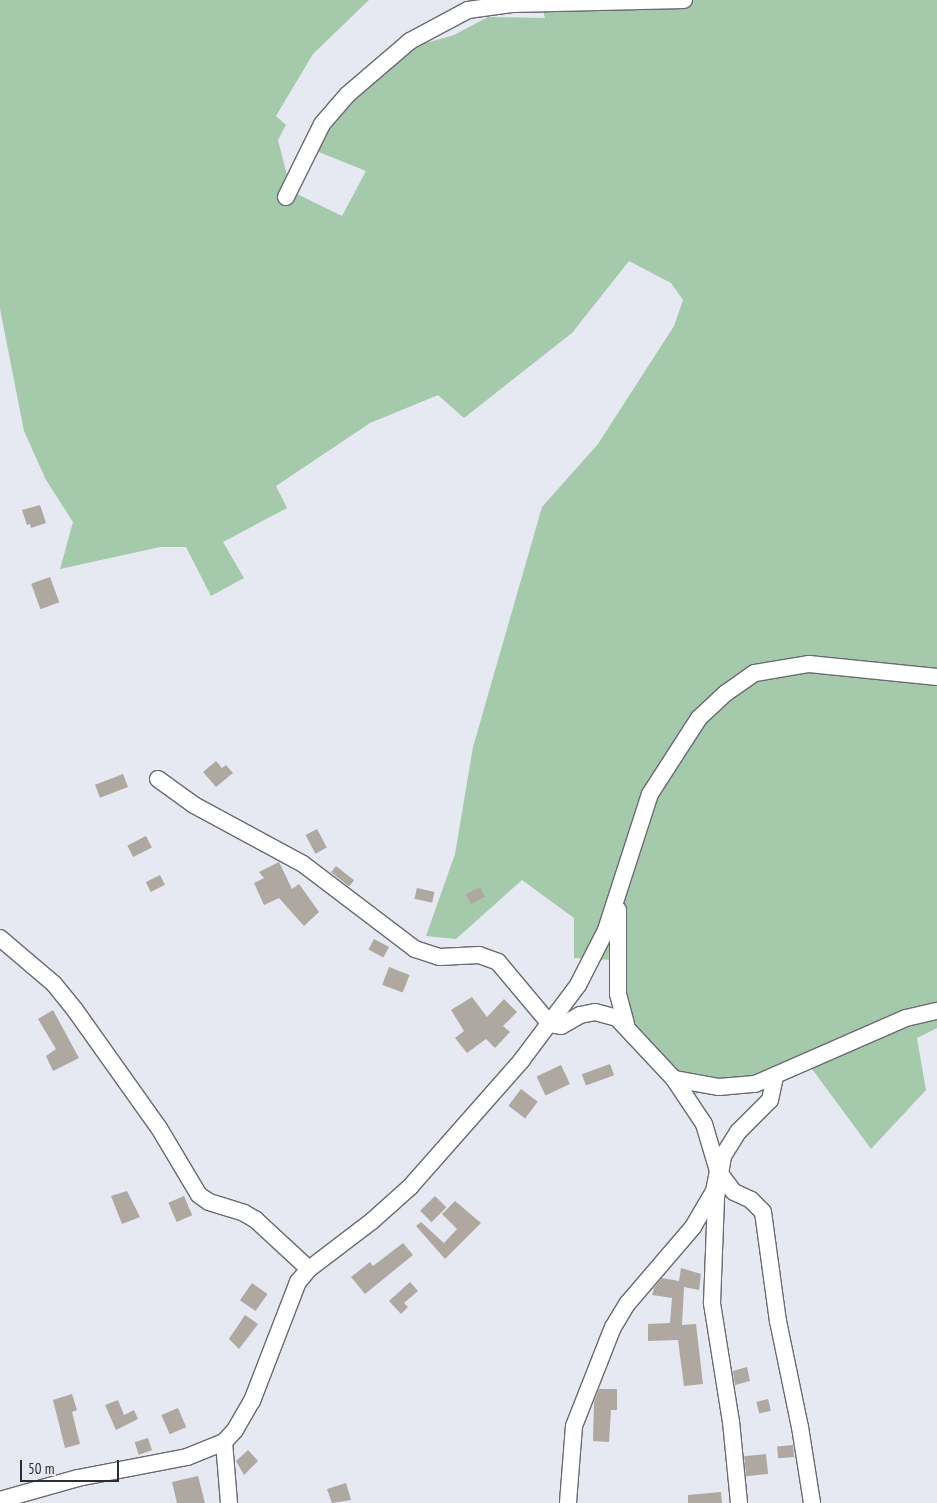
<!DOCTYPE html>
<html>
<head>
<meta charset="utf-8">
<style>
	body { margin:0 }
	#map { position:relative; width:937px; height:1503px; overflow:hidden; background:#e6e9f2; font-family:"PT Sans Narrow",sans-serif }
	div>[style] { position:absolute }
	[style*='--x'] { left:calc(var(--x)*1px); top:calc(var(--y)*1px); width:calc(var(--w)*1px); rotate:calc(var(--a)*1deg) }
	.green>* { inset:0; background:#a5c9ab }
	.building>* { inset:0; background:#aea8a1; transform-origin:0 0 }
	.roads { filter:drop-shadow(1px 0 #696b73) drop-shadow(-1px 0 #696b73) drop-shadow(0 1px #696b73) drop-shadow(0 -1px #696b73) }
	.minor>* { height:16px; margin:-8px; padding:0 8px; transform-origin:8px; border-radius:8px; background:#fff }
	span { translate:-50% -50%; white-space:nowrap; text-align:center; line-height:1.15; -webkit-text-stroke:4.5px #e6e9f2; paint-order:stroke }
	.scale { position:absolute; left:20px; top:1460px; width:99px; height:22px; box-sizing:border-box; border:2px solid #2b2d30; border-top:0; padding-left:6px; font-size:15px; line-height:18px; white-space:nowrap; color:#2b2d30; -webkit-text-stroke:4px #e6e9f2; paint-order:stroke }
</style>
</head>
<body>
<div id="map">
	<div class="green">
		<div style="clip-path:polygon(0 0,369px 0,313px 54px,276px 116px,286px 125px,278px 140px,291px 191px,342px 216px,366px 171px,316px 151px,330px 122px,388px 65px,419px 45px,454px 35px,488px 17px,545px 18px,540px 0,937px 0,937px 1028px,917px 1038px,926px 1090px,871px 1149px,801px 1054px,772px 1081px,694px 1094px,634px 1022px,614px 960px,574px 958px,574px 918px,522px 880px,456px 939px,426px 936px,455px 854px,473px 747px,542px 507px,598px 444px,674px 326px,683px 300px,671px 283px,629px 261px,572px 333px,464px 418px,438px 395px,370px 423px,276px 486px,287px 508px,223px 542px,244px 578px,211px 596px,186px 547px,160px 547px,60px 569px,73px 522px,46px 480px,24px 431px,0 309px)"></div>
	</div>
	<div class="building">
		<div style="clip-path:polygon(40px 505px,46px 523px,31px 528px,30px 524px,27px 525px,22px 510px)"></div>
		<div style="left:50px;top:577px;width:27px;height:20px;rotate:70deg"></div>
		<div style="clip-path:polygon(216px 761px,222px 768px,226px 765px,233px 773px,216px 787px,203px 772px)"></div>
		<div style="left:123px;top:774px;width:14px;height:30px;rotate:69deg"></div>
		<div style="left:317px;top:829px;width:21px;height:13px;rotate:62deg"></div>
		<div style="left:146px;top:836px;width:13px;height:21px;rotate:63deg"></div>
		<div style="clip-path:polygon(279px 862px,292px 889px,299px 884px,319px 912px,304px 926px,279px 898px,264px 905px,254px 883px,264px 878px,259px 872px)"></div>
		<div style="left:336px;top:866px;width:23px;height:8px;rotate:38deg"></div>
		<div style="left:160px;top:875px;width:11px;height:16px;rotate:63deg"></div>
		<div style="left:480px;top:887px;width:11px;height:16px;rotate:63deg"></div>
		<div style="left:417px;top:888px;width:18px;height:11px;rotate:13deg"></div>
		<div style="left:374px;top:939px;width:17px;height:12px;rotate:28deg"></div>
		<div style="left:389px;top:967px;width:22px;height:19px;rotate:21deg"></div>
		<div style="clip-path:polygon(472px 997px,487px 1017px,504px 999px,517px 1012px,503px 1026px,510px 1032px,495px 1048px,486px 1039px,467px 1053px,455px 1038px,464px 1031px,451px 1010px)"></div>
		<div style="clip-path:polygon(53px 1010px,79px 1058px,53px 1071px,46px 1056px,56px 1049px,38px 1019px)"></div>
		<div style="left:610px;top:1064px;width:12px;height:30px;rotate:70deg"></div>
		<div style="left:561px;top:1065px;width:21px;height:27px;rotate:65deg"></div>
		<div style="left:521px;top:1089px;width:21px;height:21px;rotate:37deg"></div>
		<div style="clip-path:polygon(127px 1191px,140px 1217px,122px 1224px,111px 1196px)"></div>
		<div style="left:184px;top:1196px;width:21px;height:17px;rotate:67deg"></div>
		<div style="left:435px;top:1196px;width:16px;height:21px;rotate:45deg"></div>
		<div style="clip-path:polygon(455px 1201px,481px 1223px,445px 1259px,416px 1226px,421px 1222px,444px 1243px,457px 1229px,442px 1214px)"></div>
		<div style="clip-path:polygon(403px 1243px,413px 1255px,365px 1294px,351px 1277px,370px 1262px,373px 1266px)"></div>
		<div style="clip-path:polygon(681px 1268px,701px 1274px,699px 1290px,684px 1287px,682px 1325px,696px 1324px,703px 1384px,684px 1386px,678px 1340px,648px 1341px,648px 1324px,670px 1323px,672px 1298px,652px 1295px,654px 1288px,662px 1278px,679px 1281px)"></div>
		<div style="clip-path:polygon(410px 1282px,418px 1291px,404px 1303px,408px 1307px,401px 1314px,389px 1301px)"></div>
		<div style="left:252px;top:1283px;width:19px;height:21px;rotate:35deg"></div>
		<div style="clip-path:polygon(245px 1315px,258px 1324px,239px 1349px,229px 1339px)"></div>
		<div style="clip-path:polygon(747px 1367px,750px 1381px,735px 1385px,733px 1371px)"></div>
		<div style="clip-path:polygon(599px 1389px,617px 1389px,617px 1410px,611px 1410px,609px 1442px,593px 1441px,594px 1402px)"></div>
		<div style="clip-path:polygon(72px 1394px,77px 1410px,72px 1412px,80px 1444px,65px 1448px,53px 1400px)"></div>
		<div style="left:768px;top:1399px;width:12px;height:12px;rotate:76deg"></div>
		<div style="clip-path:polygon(118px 1400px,124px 1415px,134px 1410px,138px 1419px,116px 1430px,105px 1405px)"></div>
		<div style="left:178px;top:1408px;width:21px;height:18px;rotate:67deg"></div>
		<div style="left:148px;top:1438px;width:13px;height:14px;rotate:72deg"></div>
		<div style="left:793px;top:1445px;width:12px;height:16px;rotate:85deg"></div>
		<div style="clip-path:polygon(248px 1450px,258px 1461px,244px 1475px,236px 1461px)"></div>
		<div style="left:766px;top:1454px;width:20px;height:22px;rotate:84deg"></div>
		<div style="clip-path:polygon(198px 1476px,205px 1503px,177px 1503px,172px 1482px)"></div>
		<div style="clip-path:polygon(346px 1483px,351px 1500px,332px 1503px,327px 1489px)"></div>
		<div style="clip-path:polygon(721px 1492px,722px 1503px,688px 1503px,688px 1495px)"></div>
	</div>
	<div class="roads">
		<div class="minor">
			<div style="--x:286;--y:197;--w:81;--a:-63.7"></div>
			<div style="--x:322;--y:124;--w:38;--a:-49"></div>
			<div style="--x:347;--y:95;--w:83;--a:-40.6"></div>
			<div style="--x:410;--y:41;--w:66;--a:-28.1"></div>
			<div style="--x:468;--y:10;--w:44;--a:-7.8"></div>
			<div style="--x:512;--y:4;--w:172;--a:-1.3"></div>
			<div style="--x:158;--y:779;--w:44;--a:35.8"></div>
			<div style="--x:194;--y:805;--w:124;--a:28.4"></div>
			<div style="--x:303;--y:864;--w:141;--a:37.2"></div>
			<div style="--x:415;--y:949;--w:26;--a:18"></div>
			<div style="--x:440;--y:957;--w:39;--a:-3"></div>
			<div style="--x:479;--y:955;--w:20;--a:20"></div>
			<div style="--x:498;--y:962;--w:81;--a:50"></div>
			<div style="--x:550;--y:1024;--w:11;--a:10"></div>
			<div style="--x:561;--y:1026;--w:22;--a:-30"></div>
			<div style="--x:580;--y:1015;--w:15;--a:-11"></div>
			<div style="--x:595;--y:1012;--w:23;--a:15"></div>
			<div style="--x:617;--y:1018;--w:83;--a:46.9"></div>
			<div style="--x:674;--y:1079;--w:54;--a:56.3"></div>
			<div style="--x:704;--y:1124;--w:49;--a:73.4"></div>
			<div style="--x:718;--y:1171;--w:20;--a:101"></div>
			<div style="--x:714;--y:1191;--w:42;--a:120.3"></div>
			<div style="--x:693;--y:1227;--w:101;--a:130.6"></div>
			<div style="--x:627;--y:1304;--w:27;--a:121"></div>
			<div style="--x:613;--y:1327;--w:106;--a:111.5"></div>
			<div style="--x:574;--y:1426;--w:77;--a:94.5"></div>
			<div style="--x:618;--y:910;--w:84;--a:90"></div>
			<div style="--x:618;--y:994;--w:31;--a:75"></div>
			<div style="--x:0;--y:938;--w:71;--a:40.4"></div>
			<div style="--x:54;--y:984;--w:33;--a:51"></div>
			<div style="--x:75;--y:1010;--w:145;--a:54.6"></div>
			<div style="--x:159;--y:1128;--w:78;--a:59.2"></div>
			<div style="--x:199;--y:1195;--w:12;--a:35"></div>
			<div style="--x:209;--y:1202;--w:37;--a:17"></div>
			<div style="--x:244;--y:1213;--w:14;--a:30"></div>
			<div style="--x:256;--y:1220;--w:72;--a:42.8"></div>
			<div style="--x:674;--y:1079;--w:46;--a:10.1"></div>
			<div style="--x:719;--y:1087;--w:36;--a:-5"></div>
			<div style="--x:755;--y:1084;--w:165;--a:-23.6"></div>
			<div style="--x:906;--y:1018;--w:32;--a:-13"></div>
			<div style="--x:718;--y:1171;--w:26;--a:53"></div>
			<div style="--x:734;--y:1192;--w:19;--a:25"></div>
			<div style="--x:751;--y:1200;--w:17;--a:45"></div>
			<div style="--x:763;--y:1212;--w:110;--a:82.2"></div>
			<div style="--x:778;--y:1321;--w:108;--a:78.3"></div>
			<div style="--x:800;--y:1427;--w:77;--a:81"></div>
			<div style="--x:224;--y:1442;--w:61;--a:85.3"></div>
			<div style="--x:0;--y:1500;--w:81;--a:-15.8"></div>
			<div style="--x:78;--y:1478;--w:111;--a:-10.9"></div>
			<div style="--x:187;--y:1457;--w:40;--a:-22"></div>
			<div style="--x:224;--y:1442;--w:16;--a:-47"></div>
			<div style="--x:235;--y:1430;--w:34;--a:-60"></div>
			<div style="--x:252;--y:1401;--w:128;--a:-68.9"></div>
			<div style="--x:298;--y:1282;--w:17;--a:-50"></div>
			<div style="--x:309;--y:1269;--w:79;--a:-37.3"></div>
			<div style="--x:372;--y:1221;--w:51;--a:-41.8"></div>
			<div style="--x:410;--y:1187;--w:168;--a:-48.6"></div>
			<div style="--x:521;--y:1061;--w:95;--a:-53.1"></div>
			<div style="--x:578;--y:985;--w:62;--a:-63"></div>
			<div style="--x:606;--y:930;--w:143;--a:-72.1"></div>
			<div style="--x:650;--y:794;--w:90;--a:-57.2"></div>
			<div style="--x:699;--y:718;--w:37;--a:-43"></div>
			<div style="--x:726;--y:693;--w:35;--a:-35"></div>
			<div style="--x:755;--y:673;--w:55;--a:-9.5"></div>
			<div style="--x:809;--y:664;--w:129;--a:5.8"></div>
			<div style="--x:739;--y:1503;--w:81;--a:-95.6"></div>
			<div style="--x:731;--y:1422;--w:121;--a:-99.1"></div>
			<div style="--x:712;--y:1303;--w:105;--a:-87.8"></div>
			<div style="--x:716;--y:1198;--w:43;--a:-80.5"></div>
			<div style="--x:723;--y:1156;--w:28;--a:-58"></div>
			<div style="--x:738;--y:1132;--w:45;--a:-45"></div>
			<div style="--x:770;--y:1100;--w:25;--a:-78"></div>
		</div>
	</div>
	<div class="scale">50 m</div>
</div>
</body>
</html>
